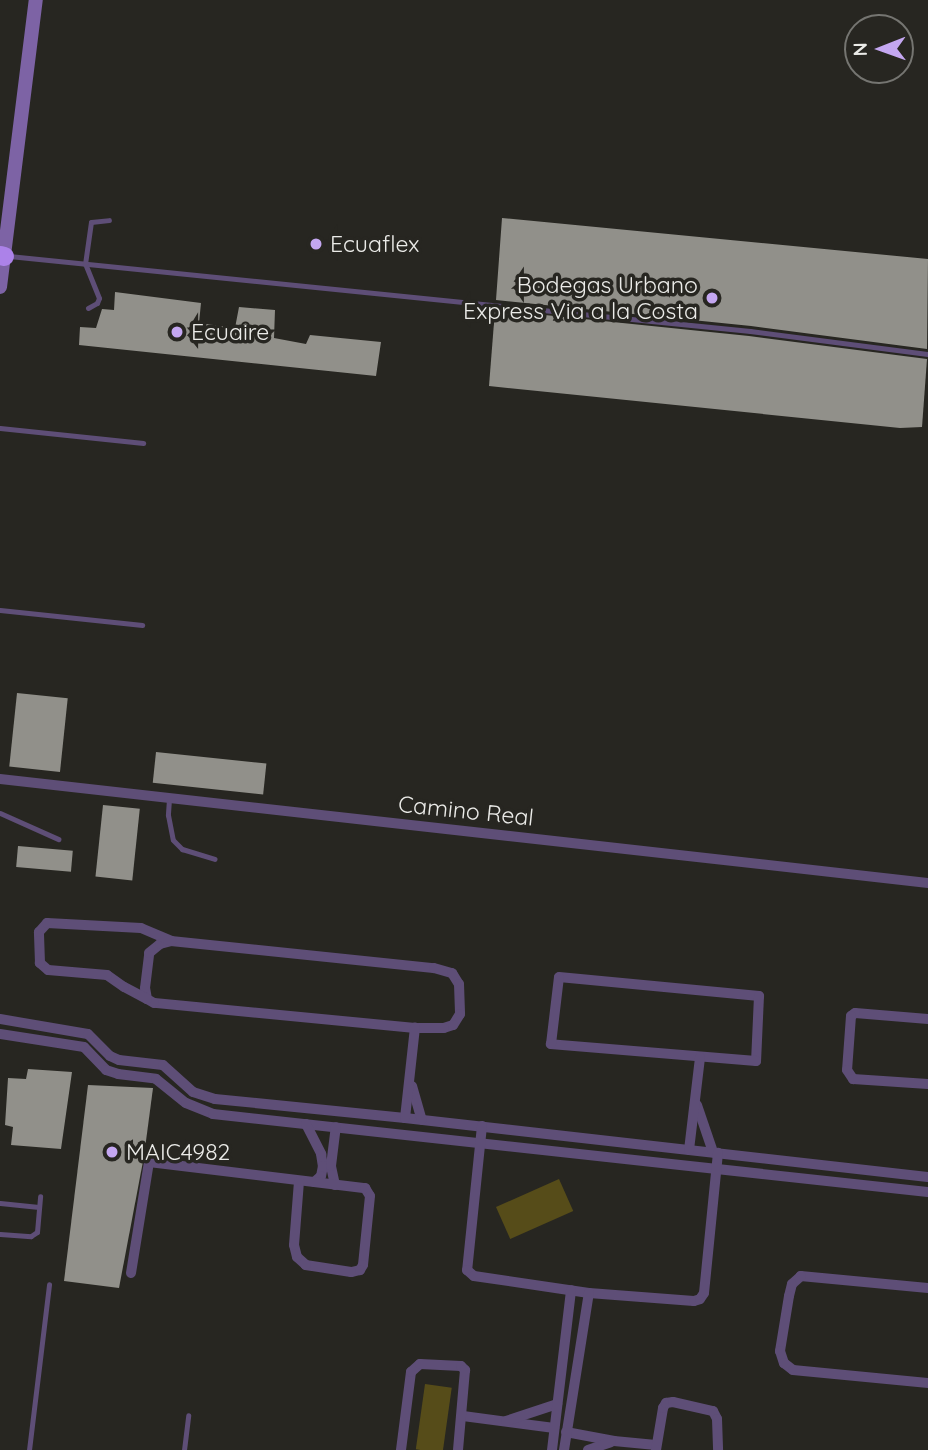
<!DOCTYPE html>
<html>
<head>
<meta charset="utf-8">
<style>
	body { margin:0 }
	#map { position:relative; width:928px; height:1450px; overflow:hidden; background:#272621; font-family:Quicksand,sans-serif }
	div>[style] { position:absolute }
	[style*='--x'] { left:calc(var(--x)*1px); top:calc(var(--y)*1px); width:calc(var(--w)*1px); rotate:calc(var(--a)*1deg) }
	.green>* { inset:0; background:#564c19; transform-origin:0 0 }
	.building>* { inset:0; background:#91908a; transform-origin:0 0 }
	.lane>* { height:5px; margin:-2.5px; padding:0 2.5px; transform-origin:2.5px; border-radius:2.5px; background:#5e4e77 }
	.street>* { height:10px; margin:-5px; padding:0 5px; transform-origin:5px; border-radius:5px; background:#5e4e77 }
	.secondary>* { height:14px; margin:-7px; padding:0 7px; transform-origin:7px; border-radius:7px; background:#7d63a5 }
	.highway>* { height:19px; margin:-9.5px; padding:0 9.5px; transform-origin:9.5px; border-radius:9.5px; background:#ac82e9 }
	.dots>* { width:19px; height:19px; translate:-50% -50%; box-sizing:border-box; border:4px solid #272621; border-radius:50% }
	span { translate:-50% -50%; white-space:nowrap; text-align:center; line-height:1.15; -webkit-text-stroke:7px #272621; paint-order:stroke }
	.poi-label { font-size:23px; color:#ebebe8 }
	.left { translate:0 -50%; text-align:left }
	.right { translate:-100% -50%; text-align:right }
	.street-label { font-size:23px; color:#ebebe8 }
	.north { position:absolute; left:844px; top:14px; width:70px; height:70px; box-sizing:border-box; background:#272621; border:2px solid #757571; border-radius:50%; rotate:269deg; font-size:19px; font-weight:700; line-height:28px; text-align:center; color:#ebebe8 }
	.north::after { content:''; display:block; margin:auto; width:24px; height:32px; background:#c4a7f1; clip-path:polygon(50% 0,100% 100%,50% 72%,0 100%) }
</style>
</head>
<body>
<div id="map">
	<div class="green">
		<div style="left:559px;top:1179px;width:35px;height:69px;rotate:66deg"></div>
		<div style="left:425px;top:1384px;width:27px;height:66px;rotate:8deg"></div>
	</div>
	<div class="building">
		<div style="clip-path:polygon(502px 218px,928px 259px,927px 349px,751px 326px,496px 300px)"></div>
		<div style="clip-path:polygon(115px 292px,201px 303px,199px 323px,235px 328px,239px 307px,275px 310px,274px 338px,306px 344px,310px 335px,381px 342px,376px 376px,79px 345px,80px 327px,96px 328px,102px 309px,114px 310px)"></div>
		<div style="clip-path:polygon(495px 310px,749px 336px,927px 359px,922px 427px,900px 428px,489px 386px)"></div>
		<div style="left:17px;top:693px;width:51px;height:74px;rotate:6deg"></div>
		<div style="left:156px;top:752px;width:111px;height:31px;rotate:6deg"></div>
		<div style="left:103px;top:805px;width:37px;height:72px;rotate:6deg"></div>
		<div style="left:18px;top:846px;width:55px;height:21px;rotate:5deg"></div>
		<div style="clip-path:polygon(28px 1069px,72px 1072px,61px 1149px,11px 1145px,13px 1127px,5px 1125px,8px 1078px,26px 1079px)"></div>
		<div style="clip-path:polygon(88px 1085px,153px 1088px,144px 1156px,119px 1288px,64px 1281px)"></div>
	</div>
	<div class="lane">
		<div style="--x:9;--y:256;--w:745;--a:5.78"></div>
		<div style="--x:750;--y:331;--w:179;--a:7.4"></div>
		<div style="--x:88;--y:308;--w:10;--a:-29"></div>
		<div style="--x:97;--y:303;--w:5;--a:-68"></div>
		<div style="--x:99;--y:298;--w:37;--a:-112"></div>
		<div style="--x:85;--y:264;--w:42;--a:-81.9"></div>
		<div style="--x:91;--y:222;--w:18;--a:-6"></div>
		<div style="--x:0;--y:428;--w:144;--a:6"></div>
		<div style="--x:0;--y:610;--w:143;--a:6"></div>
		<div style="--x:169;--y:799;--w:16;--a:94"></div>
		<div style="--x:168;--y:815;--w:25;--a:79"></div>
		<div style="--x:173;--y:840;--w:13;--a:45"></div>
		<div style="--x:182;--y:849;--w:34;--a:17"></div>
		<div style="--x:0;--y:813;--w:64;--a:24.1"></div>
		<div style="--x:0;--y:1203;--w:39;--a:6"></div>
		<div style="--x:0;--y:1234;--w:31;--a:4"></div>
		<div style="--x:31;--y:1236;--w:7;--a:-34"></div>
		<div style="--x:37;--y:1232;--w:36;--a:-85"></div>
		<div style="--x:29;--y:1450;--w:167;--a:-83.1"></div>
		<div style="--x:184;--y:1450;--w:35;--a:-83"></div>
	</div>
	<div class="street">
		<div style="--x:0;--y:779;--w:934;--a:6.39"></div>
		<div style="--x:559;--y:977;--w:201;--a:5.4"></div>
		<div style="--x:759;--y:996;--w:65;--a:92.6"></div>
		<div style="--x:756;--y:1061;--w:206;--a:-175.3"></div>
		<div style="--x:551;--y:1044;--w:67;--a:-83.2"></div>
		<div style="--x:147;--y:999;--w:11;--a:-100"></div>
		<div style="--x:145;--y:988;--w:35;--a:-83"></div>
		<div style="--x:149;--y:953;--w:14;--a:-39"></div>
		<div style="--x:160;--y:944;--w:11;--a:-15"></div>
		<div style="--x:171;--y:941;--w:264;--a:5.9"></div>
		<div style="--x:434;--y:968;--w:19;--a:16"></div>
		<div style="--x:452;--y:973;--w:13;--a:58"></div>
		<div style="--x:459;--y:984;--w:30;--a:88"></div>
		<div style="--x:460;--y:1014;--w:13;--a:122"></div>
		<div style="--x:453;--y:1025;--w:9;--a:162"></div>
		<div style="--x:444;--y:1028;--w:29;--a:180"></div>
		<div style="--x:415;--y:1028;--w:262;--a:-174.5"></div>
		<div style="--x:154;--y:1003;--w:8;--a:-150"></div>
		<div style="--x:147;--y:999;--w:26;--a:-152"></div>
		<div style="--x:124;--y:987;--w:21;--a:-145"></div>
		<div style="--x:107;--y:975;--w:59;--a:-175.2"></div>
		<div style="--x:48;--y:970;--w:11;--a:-139"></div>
		<div style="--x:40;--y:963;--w:31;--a:-92"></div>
		<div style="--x:39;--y:932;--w:12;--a:-48"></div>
		<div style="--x:47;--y:923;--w:94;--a:3"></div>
		<div style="--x:141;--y:928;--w:33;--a:23"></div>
		<div style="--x:0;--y:1019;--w:89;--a:9.7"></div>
		<div style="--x:88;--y:1034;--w:31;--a:45"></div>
		<div style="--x:110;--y:1056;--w:10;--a:24"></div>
		<div style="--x:119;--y:1060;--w:44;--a:6.5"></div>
		<div style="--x:163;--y:1065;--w:40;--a:42"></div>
		<div style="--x:193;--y:1092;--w:23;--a:18"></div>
		<div style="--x:215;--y:1099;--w:191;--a:5.7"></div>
		<div style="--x:405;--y:1118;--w:526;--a:6.44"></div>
		<div style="--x:928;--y:1019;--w:73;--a:-175.3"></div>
		<div style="--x:855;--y:1013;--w:5;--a:143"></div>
		<div style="--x:851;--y:1016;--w:54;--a:94.2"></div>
		<div style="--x:847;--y:1070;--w:11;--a:56"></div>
		<div style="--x:853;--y:1079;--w:75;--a:3.8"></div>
		<div style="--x:0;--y:1034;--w:85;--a:8.8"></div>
		<div style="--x:84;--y:1047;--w:32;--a:46"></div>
		<div style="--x:106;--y:1070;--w:13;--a:18"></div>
		<div style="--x:118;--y:1074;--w:38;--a:7"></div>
		<div style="--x:156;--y:1079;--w:38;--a:39"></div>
		<div style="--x:186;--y:1103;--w:29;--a:22"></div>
		<div style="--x:213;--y:1114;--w:719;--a:6.23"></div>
		<div style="--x:412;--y:1086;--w:35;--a:74"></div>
		<div style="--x:697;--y:1105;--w:50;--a:71.2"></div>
		<div style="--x:405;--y:1118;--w:91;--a:-83.7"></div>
		<div style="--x:306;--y:1124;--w:34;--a:63"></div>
		<div style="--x:321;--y:1154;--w:12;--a:81"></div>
		<div style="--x:323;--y:1166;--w:10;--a:101"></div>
		<div style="--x:321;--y:1176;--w:9;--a:139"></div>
		<div style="--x:482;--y:1126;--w:145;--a:95.9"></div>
		<div style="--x:467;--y:1270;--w:9;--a:41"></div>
		<div style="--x:474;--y:1276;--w:116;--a:8.4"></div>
		<div style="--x:589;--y:1293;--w:105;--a:4.4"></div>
		<div style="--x:694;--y:1301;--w:6;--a:-18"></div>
		<div style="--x:700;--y:1299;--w:7;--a:-56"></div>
		<div style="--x:704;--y:1293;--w:141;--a:-84.3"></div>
		<div style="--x:689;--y:1150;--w:93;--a:-83.2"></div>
		<div style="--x:335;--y:1185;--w:19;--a:-102"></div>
		<div style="--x:331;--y:1166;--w:39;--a:-83"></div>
		<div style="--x:131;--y:1273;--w:112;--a:-80.8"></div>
		<div style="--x:149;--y:1162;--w:218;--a:6.9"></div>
		<div style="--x:365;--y:1188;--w:9;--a:58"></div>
		<div style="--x:370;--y:1196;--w:69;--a:95.8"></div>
		<div style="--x:363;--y:1265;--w:6;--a:121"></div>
		<div style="--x:360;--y:1270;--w:9;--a:167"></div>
		<div style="--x:351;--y:1272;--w:46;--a:-171.2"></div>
		<div style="--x:306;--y:1265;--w:12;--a:-138"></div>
		<div style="--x:297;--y:1257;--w:12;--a:-104"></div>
		<div style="--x:294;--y:1245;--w:64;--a:-85.5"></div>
		<div style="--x:928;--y:1288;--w:128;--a:-174.6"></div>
		<div style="--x:801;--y:1276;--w:12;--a:138"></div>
		<div style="--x:792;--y:1284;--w:12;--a:104"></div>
		<div style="--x:789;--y:1296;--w:56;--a:99.3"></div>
		<div style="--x:780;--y:1351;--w:13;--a:72"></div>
		<div style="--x:784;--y:1363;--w:11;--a:38"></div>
		<div style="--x:793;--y:1370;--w:136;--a:5.5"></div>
		<div style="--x:463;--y:1416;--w:92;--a:7.5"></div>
		<div style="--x:506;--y:1421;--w:54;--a:-18.4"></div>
		<div style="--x:566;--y:1432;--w:49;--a:10.6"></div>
		<div style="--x:614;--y:1441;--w:42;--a:5.4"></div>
		<div style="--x:401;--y:1450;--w:79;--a:-82.7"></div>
		<div style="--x:411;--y:1372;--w:12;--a:-42"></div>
		<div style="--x:420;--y:1364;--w:41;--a:2.8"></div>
		<div style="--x:461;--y:1366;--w:6;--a:45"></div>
		<div style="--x:465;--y:1370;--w:80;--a:95"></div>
		<div style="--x:552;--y:1450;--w:161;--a:-83.2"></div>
		<div style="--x:564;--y:1450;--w:159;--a:-81"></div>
		<div style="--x:588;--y:1450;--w:24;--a:-19"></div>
		<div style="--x:656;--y:1450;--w:43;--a:-80.5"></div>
		<div style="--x:663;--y:1408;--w:6;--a:-59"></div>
		<div style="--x:666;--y:1403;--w:7;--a:-8"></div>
		<div style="--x:673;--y:1402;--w:41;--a:12.7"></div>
		<div style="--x:713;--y:1411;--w:9;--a:63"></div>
		<div style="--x:717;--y:1419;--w:31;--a:88"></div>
	</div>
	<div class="secondary">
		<div style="--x:0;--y:287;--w:289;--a:-82.9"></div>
	</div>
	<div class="highway">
		<div style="--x:0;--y:255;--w:4;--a:14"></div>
	</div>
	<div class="dots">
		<div style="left:316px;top:244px;background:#c4a7f1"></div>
		<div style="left:712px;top:298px;background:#c4a7f1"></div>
		<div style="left:177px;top:332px;background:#c4a7f1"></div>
		<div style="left:112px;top:1152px;background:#c4a7f1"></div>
	</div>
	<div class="poi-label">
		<span class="left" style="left:330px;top:244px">Ecuaflex</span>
		<span class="right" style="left:698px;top:298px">Bodegas Urbano<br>Express Via a la Costa</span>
		<span class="left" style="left:191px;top:332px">Ecuaire</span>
		<span class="left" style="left:126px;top:1152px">MAIC4982</span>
	</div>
	<div class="street-label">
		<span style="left:466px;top:811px;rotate:6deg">Camino Real</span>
	</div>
	<div class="north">N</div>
</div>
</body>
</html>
